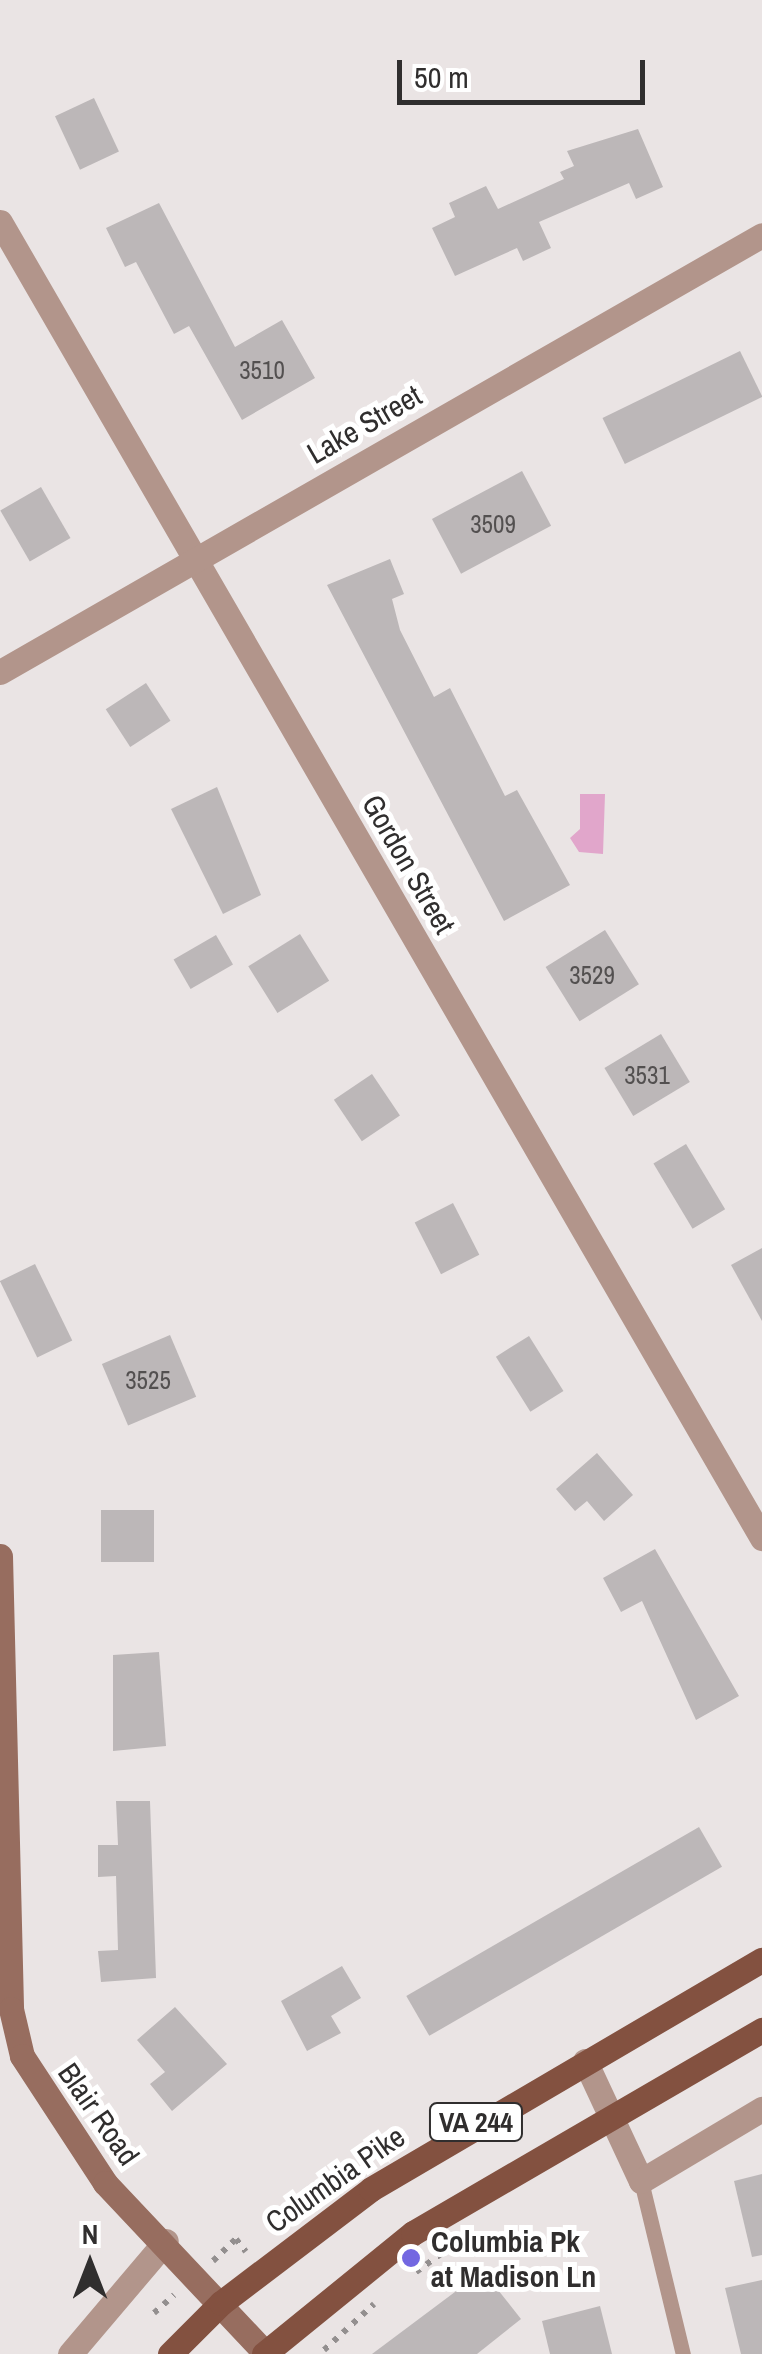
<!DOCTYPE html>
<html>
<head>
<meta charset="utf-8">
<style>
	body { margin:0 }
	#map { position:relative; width:762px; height:2354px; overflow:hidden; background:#eae4e4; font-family:"Archivo Narrow",sans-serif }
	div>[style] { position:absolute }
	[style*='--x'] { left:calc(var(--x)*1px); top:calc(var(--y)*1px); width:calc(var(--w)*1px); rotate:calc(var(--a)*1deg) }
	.water>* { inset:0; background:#e1a6cb }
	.building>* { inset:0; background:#bcb7b8; transform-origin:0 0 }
	.path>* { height:6px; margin-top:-3px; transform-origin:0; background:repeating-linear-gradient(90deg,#938f8f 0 5px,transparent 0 13px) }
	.lane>* { height:15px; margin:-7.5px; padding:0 7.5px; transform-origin:7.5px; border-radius:7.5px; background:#b2958b }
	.street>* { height:25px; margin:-12.5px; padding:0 12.5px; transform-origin:12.5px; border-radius:12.5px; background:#b2958b }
	.secondary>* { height:25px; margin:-12.5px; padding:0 12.5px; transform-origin:12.5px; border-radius:12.5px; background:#976d5f }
	.primary>* { height:25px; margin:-12.5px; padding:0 12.5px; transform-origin:12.5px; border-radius:12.5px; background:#835140 }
	.dots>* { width:28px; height:28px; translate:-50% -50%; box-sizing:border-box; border:5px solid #fff; border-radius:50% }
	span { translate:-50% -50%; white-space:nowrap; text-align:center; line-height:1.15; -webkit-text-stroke:10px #fff; paint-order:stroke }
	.number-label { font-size:25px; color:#535050 }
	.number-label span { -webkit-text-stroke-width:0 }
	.shield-label span { padding:2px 8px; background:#fff; border:2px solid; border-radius:8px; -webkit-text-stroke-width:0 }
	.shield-label { font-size:28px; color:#302e2e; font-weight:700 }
	.street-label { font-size:30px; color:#302e2e }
	.poi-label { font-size:30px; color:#302e2e; font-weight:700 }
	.left { translate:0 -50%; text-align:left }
	.north { position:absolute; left:40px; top:2214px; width:100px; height:100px; -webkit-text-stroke:8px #fff; paint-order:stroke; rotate:0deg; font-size:28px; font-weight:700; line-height:40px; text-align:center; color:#302e2e }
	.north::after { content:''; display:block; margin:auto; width:35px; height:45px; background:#302e2e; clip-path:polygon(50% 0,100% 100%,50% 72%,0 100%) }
	.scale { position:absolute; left:397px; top:60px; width:248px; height:45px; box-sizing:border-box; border:5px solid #302e2e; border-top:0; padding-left:12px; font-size:30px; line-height:35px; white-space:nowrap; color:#302e2e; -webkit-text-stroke:8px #fff; paint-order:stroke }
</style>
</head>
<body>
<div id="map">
	<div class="water">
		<div style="clip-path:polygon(580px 794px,605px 794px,603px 854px,579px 852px,570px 838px,580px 829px)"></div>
	</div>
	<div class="building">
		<div style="left:94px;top:98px;width:59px;height:43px;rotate:65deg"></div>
		<div style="clip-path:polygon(638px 129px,663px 187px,636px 199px,629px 183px,539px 222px,551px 248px,523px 261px,517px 248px,455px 276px,432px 228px,455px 217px,449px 203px,486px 186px,498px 209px,564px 179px,560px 172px,574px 166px,567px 151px)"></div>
		<div style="clip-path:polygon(159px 203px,235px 347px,282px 320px,315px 378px,242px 420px,189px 326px,174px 334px,136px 262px,125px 267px,106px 228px)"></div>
		<div style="left:740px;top:351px;width:51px;height:153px;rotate:64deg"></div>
		<div style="left:522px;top:471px;width:62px;height:102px;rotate:62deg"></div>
		<div style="left:41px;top:487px;width:59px;height:47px;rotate:60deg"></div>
		<div style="clip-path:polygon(390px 559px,404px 594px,392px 599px,400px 630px,434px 697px,450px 688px,505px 796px,517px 790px,570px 885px,504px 921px,327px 585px)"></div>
		<div style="left:146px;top:683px;width:45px;height:48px;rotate:57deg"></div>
		<div style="clip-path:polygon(217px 787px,261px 895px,223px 914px,171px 809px)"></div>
		<div style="left:605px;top:930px;width:64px;height:70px;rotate:58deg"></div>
		<div style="left:300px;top:934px;width:55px;height:61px;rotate:58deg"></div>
		<div style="left:216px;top:935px;width:34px;height:49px;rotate:60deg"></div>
		<div style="left:661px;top:1034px;width:56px;height:66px;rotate:59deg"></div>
		<div style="left:372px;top:1074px;width:50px;height:46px;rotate:56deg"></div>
		<div style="left:686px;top:1144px;width:76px;height:38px;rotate:59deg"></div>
		<div style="left:453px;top:1203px;width:58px;height:43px;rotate:63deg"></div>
		<div style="clip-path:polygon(762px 1248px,762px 1321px,731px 1265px)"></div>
		<div style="left:35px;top:1264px;width:85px;height:39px;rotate:64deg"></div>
		<div style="left:170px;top:1335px;width:67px;height:74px;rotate:67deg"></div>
		<div style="left:529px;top:1336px;width:65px;height:39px;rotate:58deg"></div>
		<div style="clip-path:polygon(597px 1453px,633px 1495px,604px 1521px,587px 1501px,575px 1511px,556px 1489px)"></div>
		<div style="left:101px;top:1510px;width:53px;height:52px"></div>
		<div style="clip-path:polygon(655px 1549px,739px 1696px,696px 1720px,642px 1601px,621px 1612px,603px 1578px)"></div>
		<div style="clip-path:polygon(159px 1652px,166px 1746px,113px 1751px,113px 1655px)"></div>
		<div style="clip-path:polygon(116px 1801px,150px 1801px,156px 1978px,101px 1982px,98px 1951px,118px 1950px,116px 1876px,98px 1877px,98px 1845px,118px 1845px)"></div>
		<div style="left:699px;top:1827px;width:46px;height:338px;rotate:60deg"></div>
		<div style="clip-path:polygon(342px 1966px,361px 1998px,331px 2016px,341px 2033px,307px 2051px,281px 2001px)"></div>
		<div style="clip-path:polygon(175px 2007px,227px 2064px,172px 2111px,150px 2084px,165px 2072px,137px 2040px)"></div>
		<div style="clip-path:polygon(762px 2174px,762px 2255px,752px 2257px,734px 2181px)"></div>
		<div style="clip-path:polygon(483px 2271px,521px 2319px,477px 2354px,372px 2354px)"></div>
		<div style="clip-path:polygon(762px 2280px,762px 2354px,741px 2354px,725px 2288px)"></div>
		<div style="clip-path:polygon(600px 2306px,612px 2354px,550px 2354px,542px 2321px)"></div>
	</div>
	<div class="path">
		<div style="--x:213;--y:2261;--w:32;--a:-44"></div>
		<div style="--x:236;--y:2239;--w:16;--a:52"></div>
		<div style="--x:416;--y:2272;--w:37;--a:-36"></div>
		<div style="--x:154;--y:2313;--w:27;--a:-42"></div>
		<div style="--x:324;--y:2350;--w:68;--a:-42.6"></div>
	</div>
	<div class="lane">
		<div style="--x:641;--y:2181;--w:178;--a:76.4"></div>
	</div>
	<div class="street">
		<div style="--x:0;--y:222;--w:1521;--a:59.93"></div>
		<div style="--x:0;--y:672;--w:878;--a:-29.83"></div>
		<div style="--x:585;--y:2061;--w:132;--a:65"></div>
		<div style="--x:641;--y:2181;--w:141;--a:-30.8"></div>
		<div style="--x:70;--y:2354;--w:148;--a:-49.7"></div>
	</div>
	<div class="secondary">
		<div style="--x:0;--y:1556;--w:453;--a:88.6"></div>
		<div style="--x:11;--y:2009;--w:48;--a:76.8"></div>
		<div style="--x:22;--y:2056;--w:152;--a:56.8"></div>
		<div style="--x:105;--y:2183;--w:233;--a:46.7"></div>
	</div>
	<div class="primary">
		<div style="--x:170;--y:2354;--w:72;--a:-45"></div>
		<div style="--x:221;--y:2303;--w:188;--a:-37.2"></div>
		<div style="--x:371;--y:2189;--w:453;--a:-30.4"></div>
		<div style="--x:264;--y:2354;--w:192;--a:-39.1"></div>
		<div style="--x:413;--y:2233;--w:404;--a:-30.2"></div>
	</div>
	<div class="dots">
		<div style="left:411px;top:2258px;background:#7367e1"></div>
	</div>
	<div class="number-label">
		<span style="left:262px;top:370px">3510</span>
		<span style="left:493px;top:524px">3509</span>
		<span style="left:592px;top:975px">3529</span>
		<span style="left:647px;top:1075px">3531</span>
		<span style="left:148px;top:1380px">3525</span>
	</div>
	<div class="shield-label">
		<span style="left:476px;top:2122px">VA 244</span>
	</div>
	<div class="street-label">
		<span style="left:364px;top:424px;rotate:-30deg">Lake Street</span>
		<span style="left:409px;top:864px;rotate:60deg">Gordon Street</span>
		<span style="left:99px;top:2114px;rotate:55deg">Blair Road</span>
		<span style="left:335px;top:2179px;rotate:-35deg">Columbia Pike</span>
	</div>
	<div class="poi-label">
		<span class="left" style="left:431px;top:2258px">Columbia Pk<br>at Madison Ln</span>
	</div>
	<div class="north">N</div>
	<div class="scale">50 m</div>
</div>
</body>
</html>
